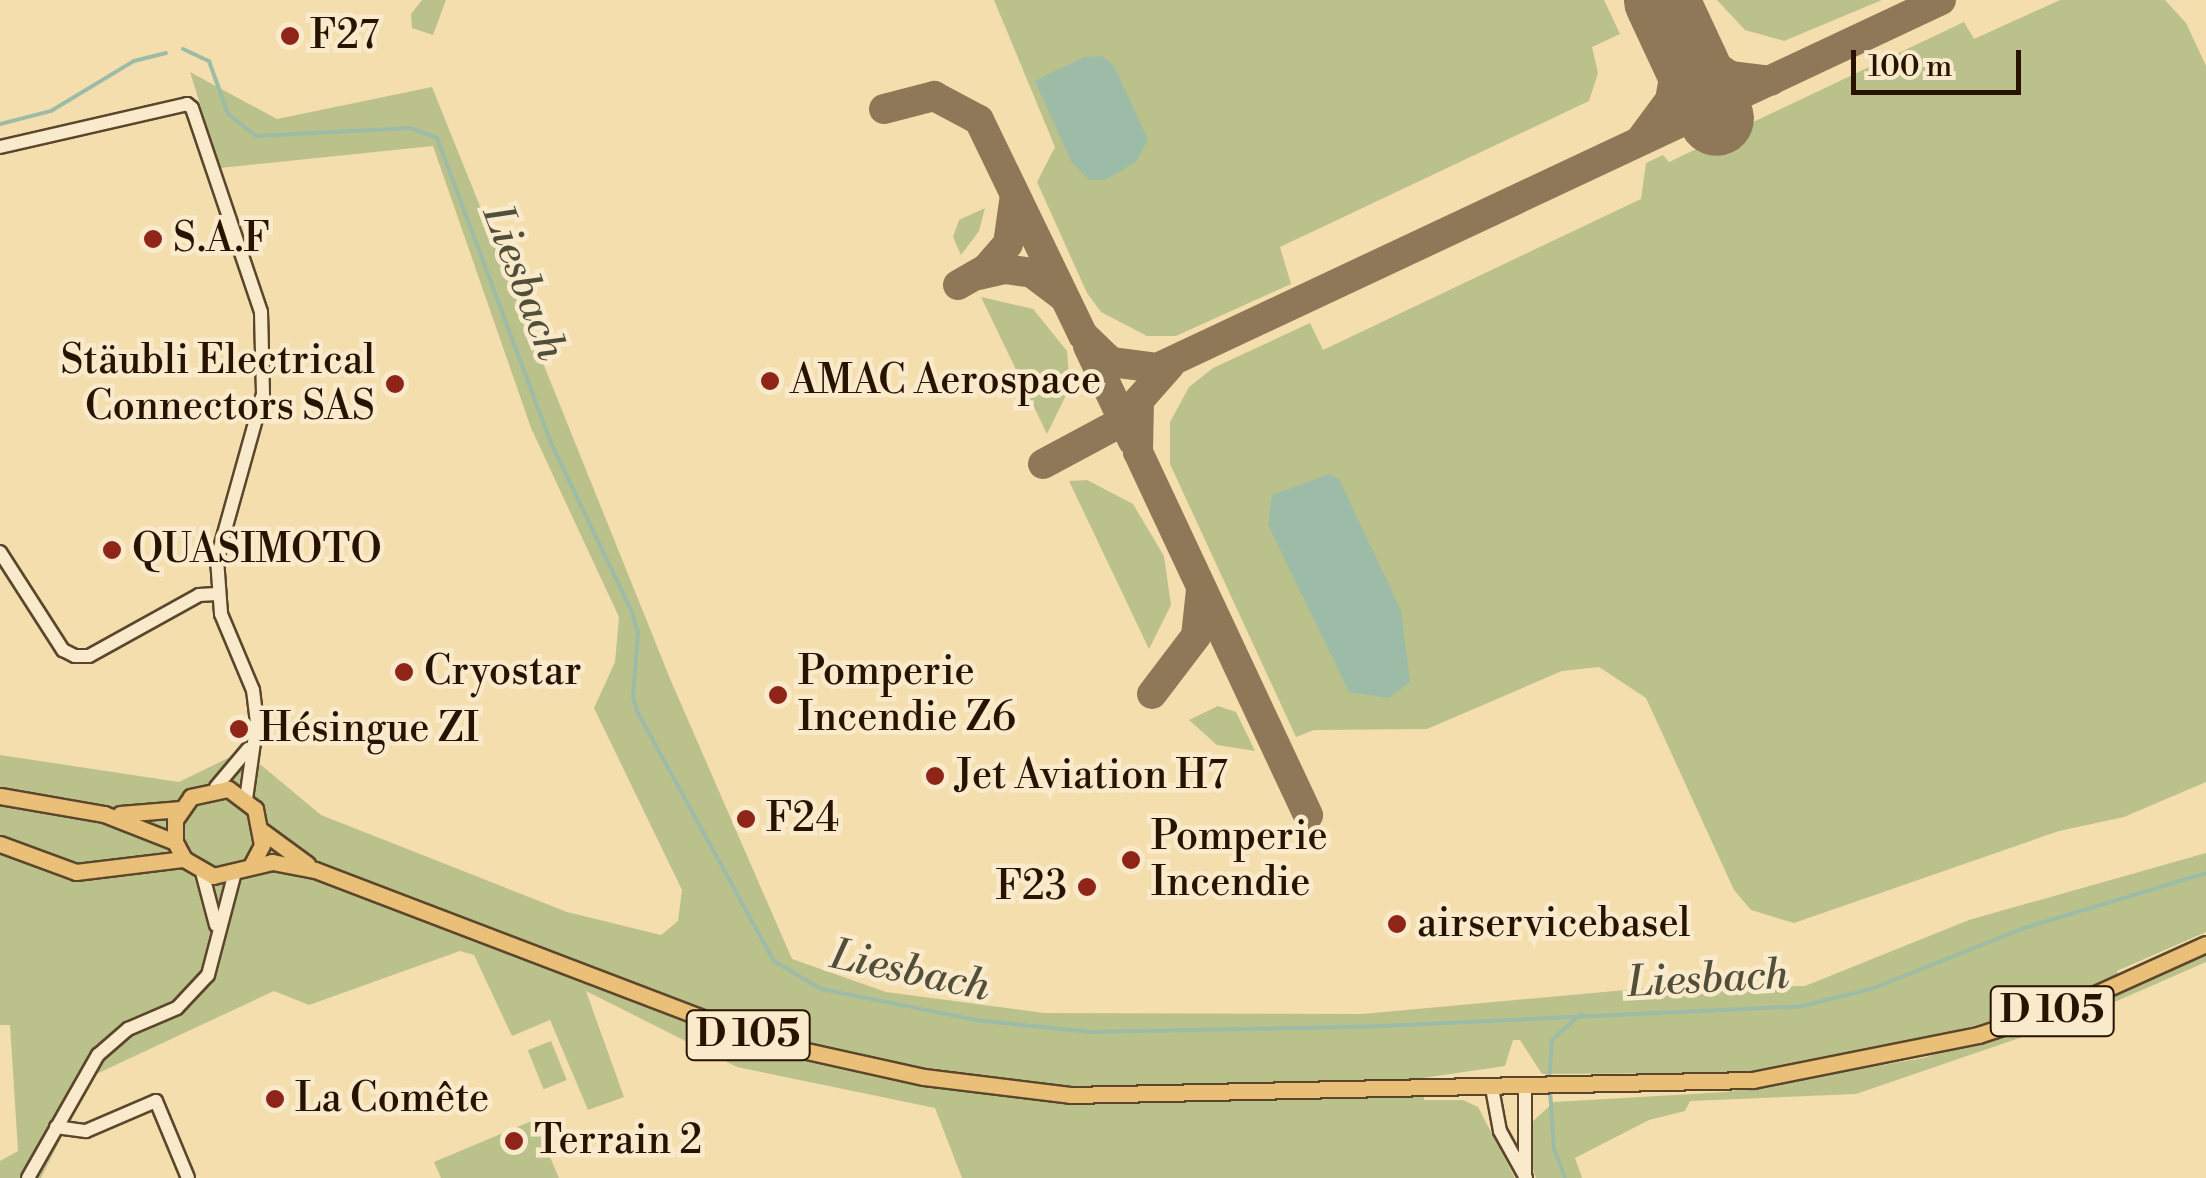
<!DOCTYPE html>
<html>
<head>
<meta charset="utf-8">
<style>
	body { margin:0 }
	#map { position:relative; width:2206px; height:1178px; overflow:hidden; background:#f5deae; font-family:"Libre Bodoni",serif }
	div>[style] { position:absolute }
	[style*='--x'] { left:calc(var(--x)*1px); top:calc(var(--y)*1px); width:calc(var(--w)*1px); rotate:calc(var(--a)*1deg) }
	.green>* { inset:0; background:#bbc18b; transform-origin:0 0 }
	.water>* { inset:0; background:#9dbca7 }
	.stream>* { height:4px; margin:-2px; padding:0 2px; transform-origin:2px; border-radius:2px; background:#9dbca7 }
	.taxiway>* { height:30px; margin:-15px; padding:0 15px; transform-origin:15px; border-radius:15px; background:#8e7857 }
	.runway>* { height:75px; margin:-37.5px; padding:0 37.5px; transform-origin:37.5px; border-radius:37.5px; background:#8e7857 }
	.roads { filter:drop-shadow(2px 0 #5b462c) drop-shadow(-2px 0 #5b462c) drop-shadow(0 2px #5b462c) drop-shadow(0 -2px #5b462c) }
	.minor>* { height:12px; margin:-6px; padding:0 6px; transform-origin:6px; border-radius:6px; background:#f8eaca }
	.major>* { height:15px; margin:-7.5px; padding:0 7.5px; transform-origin:7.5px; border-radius:7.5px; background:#eabf77 }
	.dots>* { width:28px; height:28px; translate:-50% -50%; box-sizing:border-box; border:5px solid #f8eaca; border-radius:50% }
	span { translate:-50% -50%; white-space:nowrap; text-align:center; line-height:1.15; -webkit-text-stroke:9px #f8eaca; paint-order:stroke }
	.shield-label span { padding:2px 8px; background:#f8eaca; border:2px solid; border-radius:8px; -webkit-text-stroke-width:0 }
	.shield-label { font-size:38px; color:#281300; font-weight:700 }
	.poi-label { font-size:40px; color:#281300 }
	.left { translate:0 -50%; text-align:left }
	.right { translate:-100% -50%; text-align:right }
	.water-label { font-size:42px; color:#514e3a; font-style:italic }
	.scale { position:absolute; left:1851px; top:50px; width:170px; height:45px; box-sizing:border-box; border:5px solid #281300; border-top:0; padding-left:12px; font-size:30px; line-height:35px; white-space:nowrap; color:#281300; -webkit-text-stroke:8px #f8eaca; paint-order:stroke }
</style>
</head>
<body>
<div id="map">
	<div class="green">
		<div style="clip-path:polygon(422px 0,446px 0,433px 35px,412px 28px,411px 14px)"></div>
		<div style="clip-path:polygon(994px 0,1604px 0,1620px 34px,1592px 47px,1598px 73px,1589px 101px,1280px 247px,1291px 284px,1176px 336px,1147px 336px,1101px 312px,1087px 293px,1037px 182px,1055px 147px)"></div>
		<div style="clip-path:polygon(1717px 0,1882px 0,1784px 41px,1745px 30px)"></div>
		<div style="clip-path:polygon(2060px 0,2165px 0,2186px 23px,2206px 66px,2206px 782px,2124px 817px,2059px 831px,1794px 923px,1751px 910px,1734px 890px,1646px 698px,1599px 667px,1562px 671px,1427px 729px,1314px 730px,1296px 737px,1170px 464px,1170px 422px,1189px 387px,1213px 368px,1310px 323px,1323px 350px,1641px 199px,1646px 163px,1663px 155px,1669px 162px,1964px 22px,1974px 39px)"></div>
		<div style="clip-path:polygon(190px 72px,277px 119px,432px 87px,671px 681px,792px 959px,886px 992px,1045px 1013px,1362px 1014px,1637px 989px,1805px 986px,1969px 920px,2206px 853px,2206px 932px,2117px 971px,2118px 977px,2025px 1013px,1822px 1064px,1738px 1073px,1542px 1074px,1520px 1040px,1513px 1040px,1505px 1066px,1423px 1078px,1424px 1100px,1463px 1100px,1478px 1107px,1515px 1178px,962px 1178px,935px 1108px,737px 1067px,586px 991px,624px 1097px,588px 1110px,550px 1020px,512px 1036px,474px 955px,460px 951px,309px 1005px,274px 991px,92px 1076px,41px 1178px,0 1178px,0 1161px,18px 1151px,10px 1025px,0 1025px,0 755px,179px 782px,228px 758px,261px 765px,321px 815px,567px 912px,661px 935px,678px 921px,682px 890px,594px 708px,615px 662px,619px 617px,531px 428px,433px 146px,220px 168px)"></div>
		<div style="clip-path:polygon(985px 208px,979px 231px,961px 255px,953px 237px,959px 220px)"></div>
		<div style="clip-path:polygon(981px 297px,1033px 309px,1067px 351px,1070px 387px,1047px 434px)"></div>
		<div style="clip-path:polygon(1087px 480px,1133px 504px,1164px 556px,1171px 605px,1149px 649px,1069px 481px)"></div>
		<div style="clip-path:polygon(1218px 706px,1236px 712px,1255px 751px,1217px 745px,1189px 720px)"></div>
		<div style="clip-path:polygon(2206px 953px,2206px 962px,2078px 1018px,1856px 1094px,1690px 1101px,1685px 1111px,1649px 1120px,1575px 1158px,1582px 1178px,1536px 1178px,1530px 1160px,1532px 1122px,1554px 1102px,1726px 1092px,1923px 1058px,2078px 1010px)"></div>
		<div style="left:551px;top:1041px;width:42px;height:25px;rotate:68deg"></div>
		<div style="clip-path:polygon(534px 1120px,559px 1178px,441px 1178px,434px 1162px)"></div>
	</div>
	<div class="water">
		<div style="clip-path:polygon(1084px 57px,1102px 56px,1114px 66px,1148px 139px,1136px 162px,1105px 180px,1089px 180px,1071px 161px,1035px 81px)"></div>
		<div style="clip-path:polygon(1329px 474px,1339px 479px,1401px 610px,1410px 682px,1389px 698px,1349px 692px,1268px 525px,1272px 495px)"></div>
	</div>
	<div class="stream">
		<div style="--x:183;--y:49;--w:29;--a:25"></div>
		<div style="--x:209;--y:61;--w:56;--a:70.3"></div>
		<div style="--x:228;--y:114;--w:36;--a:38"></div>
		<div style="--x:256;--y:136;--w:154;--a:-3"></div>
		<div style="--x:410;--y:128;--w:29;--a:20"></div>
		<div style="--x:437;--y:138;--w:326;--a:69.5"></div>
		<div style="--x:551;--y:443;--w:185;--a:64.4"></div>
		<div style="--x:631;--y:610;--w:24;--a:73"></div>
		<div style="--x:638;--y:633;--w:64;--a:94.5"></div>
		<div style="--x:633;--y:697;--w:17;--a:73"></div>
		<div style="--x:638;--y:713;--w:283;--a:61.3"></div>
		<div style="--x:774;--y:961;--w:55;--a:30.8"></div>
		<div style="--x:821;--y:989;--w:158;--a:11.3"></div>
		<div style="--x:976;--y:1020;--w:115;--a:6"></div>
		<div style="--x:1090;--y:1032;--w:272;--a:-1.1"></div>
		<div style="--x:1362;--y:1027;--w:441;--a:-2.7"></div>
		<div style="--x:1802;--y:1006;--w:74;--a:-14"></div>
		<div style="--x:1874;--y:988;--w:162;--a:-21.8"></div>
		<div style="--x:2024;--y:928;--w:190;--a:-16.8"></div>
		<div style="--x:0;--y:124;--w:53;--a:-14.3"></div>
		<div style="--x:51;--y:111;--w:97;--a:-31.1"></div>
		<div style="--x:134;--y:61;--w:33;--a:-14"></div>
		<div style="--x:1549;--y:1081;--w:41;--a:-85.8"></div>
		<div style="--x:1552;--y:1040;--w:39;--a:-42"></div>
		<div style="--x:1550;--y:1090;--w:59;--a:86.1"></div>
		<div style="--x:1554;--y:1149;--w:31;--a:69"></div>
	</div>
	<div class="taxiway">
		<div style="--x:1668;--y:16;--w:57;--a:49.3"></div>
		<div style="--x:1705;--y:59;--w:30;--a:34"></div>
		<div style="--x:1730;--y:76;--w:41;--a:7"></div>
		<div style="--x:884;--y:109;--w:52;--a:-14.6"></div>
		<div style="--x:934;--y:96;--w:51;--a:28.1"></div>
		<div style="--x:979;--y:120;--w:239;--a:64.2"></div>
		<div style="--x:1083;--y:335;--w:39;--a:44"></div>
		<div style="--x:1111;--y:362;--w:46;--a:7.4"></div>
		<div style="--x:1157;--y:368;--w:866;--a:-25.14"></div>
		<div style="--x:1642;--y:138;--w:47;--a:-53.6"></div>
		<div style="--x:1670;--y:100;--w:34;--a:-80"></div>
		<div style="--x:1676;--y:67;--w:65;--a:-102.5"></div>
		<div style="--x:979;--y:275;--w:27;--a:-13"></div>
		<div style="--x:1005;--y:269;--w:27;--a:8"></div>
		<div style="--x:1032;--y:273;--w:39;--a:37"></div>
		<div style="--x:958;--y:285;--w:32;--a:-30"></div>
		<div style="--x:986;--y:269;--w:33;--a:-49"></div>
		<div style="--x:1008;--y:244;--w:49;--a:-81.9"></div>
		<div style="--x:1088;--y:346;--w:105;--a:64.7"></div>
		<div style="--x:1170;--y:365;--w:47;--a:131.5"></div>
		<div style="--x:1139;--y:400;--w:52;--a:91.1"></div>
		<div style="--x:1138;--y:452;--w:401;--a:64.9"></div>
		<div style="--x:1043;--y:464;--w:81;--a:-28.2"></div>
		<div style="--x:1114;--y:426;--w:28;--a:-45"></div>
		<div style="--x:1152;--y:694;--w:73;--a:-52.8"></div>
		<div style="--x:1196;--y:636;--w:46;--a:-83.8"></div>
	</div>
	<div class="runway">
		<div style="--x:1661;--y:0;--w:130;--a:65"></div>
	</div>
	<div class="roads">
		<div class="minor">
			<div style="--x:0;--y:147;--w:192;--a:-12.9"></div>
			<div style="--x:187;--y:104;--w:6;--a:39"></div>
			<div style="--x:192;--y:108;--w:215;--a:71.3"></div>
			<div style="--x:261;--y:312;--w:82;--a:88.6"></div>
			<div style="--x:263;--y:394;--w:171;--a:105.6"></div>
			<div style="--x:217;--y:559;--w:55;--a:85.8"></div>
			<div style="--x:221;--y:614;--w:82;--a:67.2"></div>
			<div style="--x:253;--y:690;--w:31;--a:83"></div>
			<div style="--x:257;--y:721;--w:79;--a:98"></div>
			<div style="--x:0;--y:552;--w:117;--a:57.3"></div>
			<div style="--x:63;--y:650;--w:13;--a:27"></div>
			<div style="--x:75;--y:656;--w:14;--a:0"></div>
			<div style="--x:89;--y:656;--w:126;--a:-29"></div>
			<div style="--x:199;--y:595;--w:17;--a:-3"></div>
			<div style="--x:216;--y:787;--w:50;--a:-49.9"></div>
			<div style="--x:202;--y:872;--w:55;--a:75.2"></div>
			<div style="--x:1525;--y:1087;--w:88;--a:90"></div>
			<div style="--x:1492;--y:1088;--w:44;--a:79.5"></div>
			<div style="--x:1500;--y:1131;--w:54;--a:61"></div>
			<div style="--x:56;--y:1127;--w:30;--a:8"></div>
			<div style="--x:86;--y:1131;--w:76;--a:-23.2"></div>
			<div style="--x:156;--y:1101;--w:83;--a:67.4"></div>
			<div style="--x:28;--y:1178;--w:142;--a:-60.4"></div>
			<div style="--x:98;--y:1055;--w:40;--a:-41"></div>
			<div style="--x:128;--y:1029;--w:53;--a:-23.2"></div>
			<div style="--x:177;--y:1008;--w:45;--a:-46.8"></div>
			<div style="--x:208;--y:975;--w:106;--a:-75.3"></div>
		</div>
		<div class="major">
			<div style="--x:0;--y:796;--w:106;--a:9.8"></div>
			<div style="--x:104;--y:814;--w:76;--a:21.5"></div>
			<div style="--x:120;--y:814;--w:61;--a:-4.7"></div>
			<div style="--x:262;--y:831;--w:56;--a:36.3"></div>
			<div style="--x:0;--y:844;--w:81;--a:20.2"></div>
			<div style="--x:76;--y:872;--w:109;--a:-6.9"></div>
			<div style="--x:252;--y:864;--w:21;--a:-62"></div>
			<div style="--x:262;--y:845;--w:37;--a:-101"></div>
			<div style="--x:255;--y:809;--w:34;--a:-143"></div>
			<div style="--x:228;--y:789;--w:38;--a:168"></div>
			<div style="--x:191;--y:797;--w:28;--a:125"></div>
			<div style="--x:175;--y:820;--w:22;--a:90"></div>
			<div style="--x:175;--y:842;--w:19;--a:62"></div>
			<div style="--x:184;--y:859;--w:34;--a:30"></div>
			<div style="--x:213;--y:876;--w:61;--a:-13.3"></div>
			<div style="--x:272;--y:862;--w:44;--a:10.5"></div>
			<div style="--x:315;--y:870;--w:483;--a:20.9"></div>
			<div style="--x:766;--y:1042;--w:162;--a:12.5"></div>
			<div style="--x:924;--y:1077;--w:147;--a:7"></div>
			<div style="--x:1070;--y:1095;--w:683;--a:-1.26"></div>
			<div style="--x:1753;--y:1080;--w:229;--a:-11.3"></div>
			<div style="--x:1978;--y:1035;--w:100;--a:-18.1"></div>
			<div style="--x:2073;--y:1004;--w:146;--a:-24.3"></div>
		</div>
	</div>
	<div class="dots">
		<div style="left:290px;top:36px;background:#8f2418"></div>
		<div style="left:153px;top:239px;background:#8f2418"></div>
		<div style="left:770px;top:381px;background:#8f2418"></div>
		<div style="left:395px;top:384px;background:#8f2418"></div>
		<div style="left:112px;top:550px;background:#8f2418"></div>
		<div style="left:404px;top:672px;background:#8f2418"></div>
		<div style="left:778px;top:695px;background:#8f2418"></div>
		<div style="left:239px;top:729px;background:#8f2418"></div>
		<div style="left:935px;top:776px;background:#8f2418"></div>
		<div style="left:746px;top:819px;background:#8f2418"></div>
		<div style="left:1131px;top:860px;background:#8f2418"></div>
		<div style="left:1087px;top:887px;background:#8f2418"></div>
		<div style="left:1397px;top:924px;background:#8f2418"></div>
		<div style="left:275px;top:1099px;background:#8f2418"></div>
		<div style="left:514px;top:1141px;background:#8f2418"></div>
	</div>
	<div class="shield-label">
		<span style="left:2052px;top:1011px">D 105</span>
		<span style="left:748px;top:1035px">D 105</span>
	</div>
	<div class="poi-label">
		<span class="left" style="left:310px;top:36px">F27</span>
		<span class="left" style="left:173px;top:239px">S.A.F</span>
		<span class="right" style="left:375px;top:384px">Stäubli Electrical<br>Connectors SAS</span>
		<span class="left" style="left:790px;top:381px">AMAC Aerospace</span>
		<span class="left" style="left:132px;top:550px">QUASIMOTO</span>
		<span class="left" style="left:424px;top:672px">Cryostar</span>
		<span class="left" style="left:798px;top:695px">Pomperie<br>Incendie Z6</span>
		<span class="left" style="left:259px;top:729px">Hésingue ZI</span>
		<span class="left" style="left:955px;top:776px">Jet Aviation H7</span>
		<span class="left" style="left:766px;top:819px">F24</span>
		<span class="left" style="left:1151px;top:860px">Pomperie<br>Incendie</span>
		<span class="right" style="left:1067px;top:887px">F23</span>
		<span class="left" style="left:1417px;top:924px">airservicebasel</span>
		<span class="left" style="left:295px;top:1099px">La Comête</span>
		<span class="left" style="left:534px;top:1141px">Terrain 2</span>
	</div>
	<div class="water-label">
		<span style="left:523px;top:283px;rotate:69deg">Liesbach</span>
		<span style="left:910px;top:972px;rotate:12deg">Liesbach</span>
		<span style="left:1708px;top:980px;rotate:-3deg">Liesbach</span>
	</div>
	<div class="scale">100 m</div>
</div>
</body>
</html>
